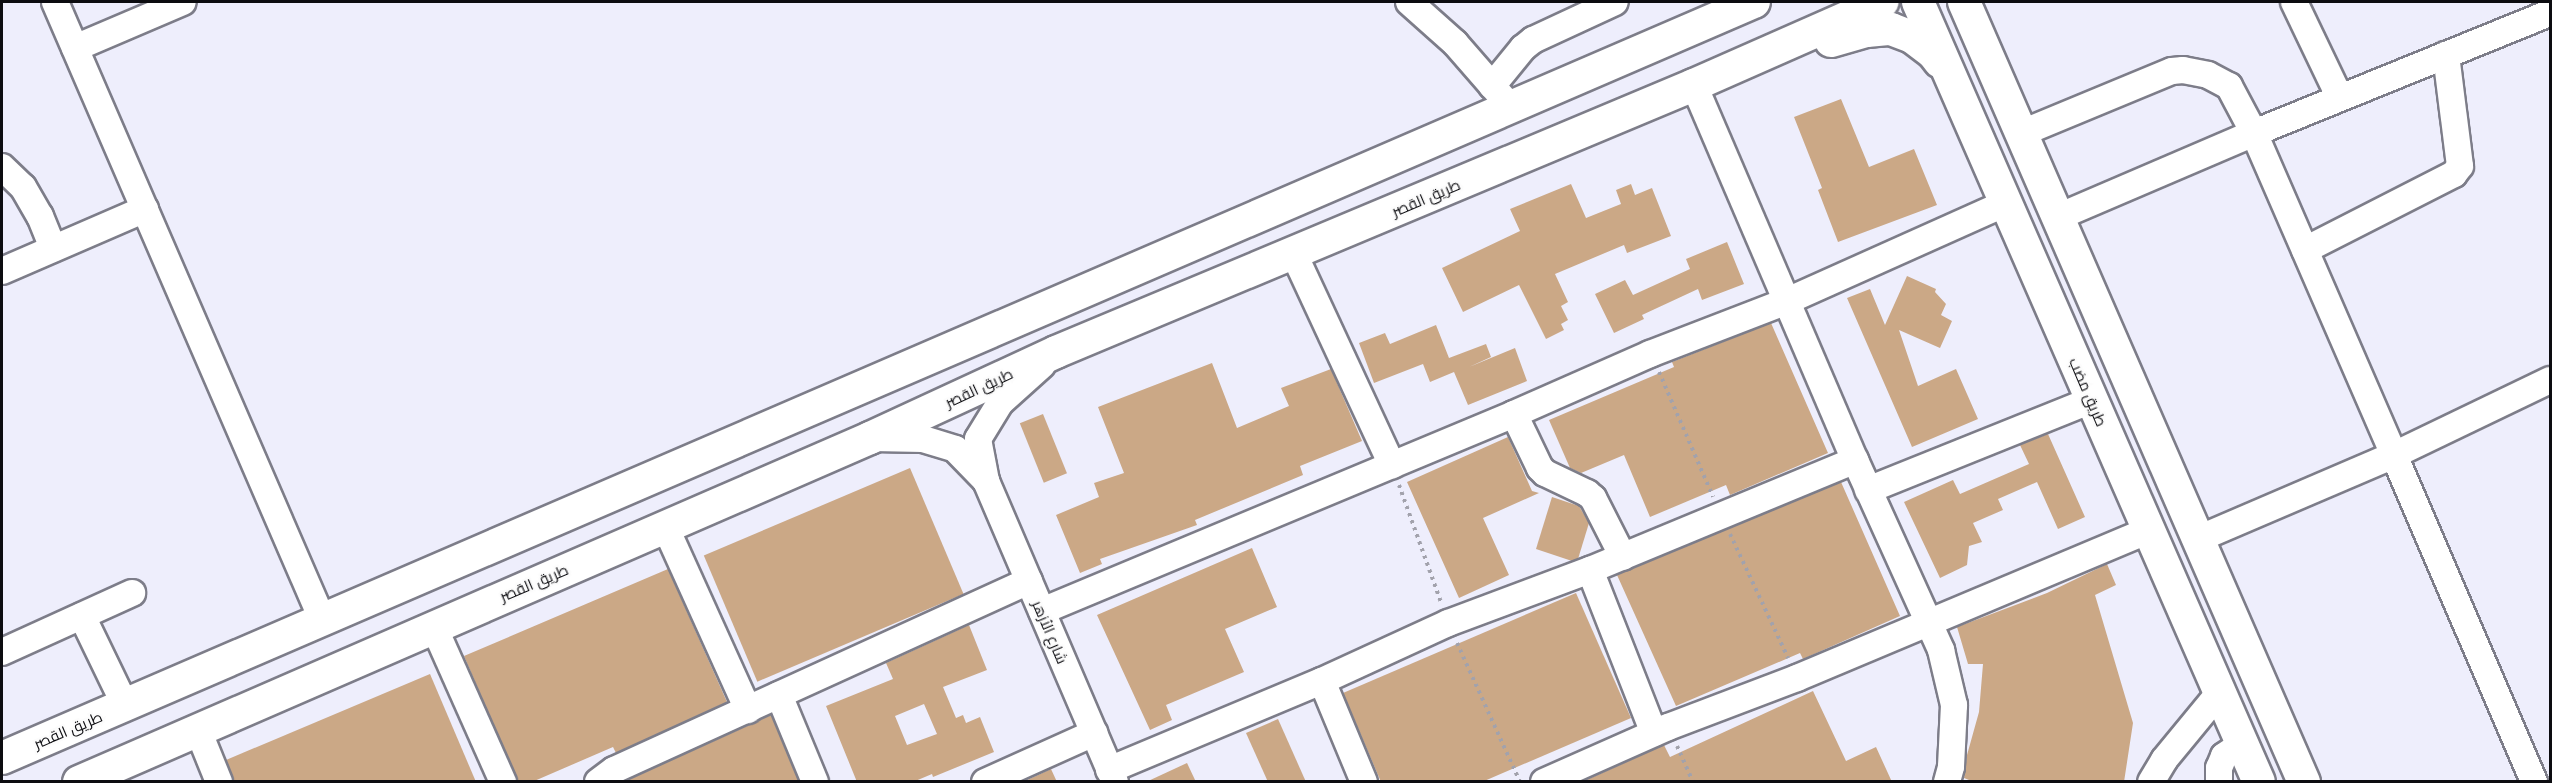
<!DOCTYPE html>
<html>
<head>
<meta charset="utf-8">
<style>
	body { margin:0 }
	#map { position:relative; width:2552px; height:783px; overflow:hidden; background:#eeeefc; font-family:Mulish,Cairo,sans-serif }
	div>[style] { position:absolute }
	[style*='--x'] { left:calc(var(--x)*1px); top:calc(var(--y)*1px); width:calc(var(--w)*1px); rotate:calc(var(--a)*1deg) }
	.building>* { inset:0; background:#cba886; transform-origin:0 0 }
	.path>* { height:4px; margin-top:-2px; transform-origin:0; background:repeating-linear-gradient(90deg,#a2a2ac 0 3px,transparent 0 7.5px) }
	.roads { filter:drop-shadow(2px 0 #7d7d89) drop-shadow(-2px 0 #7d7d89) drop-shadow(0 2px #7d7d89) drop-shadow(0 -2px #7d7d89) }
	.minor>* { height:26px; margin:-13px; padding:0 13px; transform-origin:13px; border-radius:13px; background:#fff }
	.major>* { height:32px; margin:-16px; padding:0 16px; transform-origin:16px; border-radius:16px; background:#fff }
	span { translate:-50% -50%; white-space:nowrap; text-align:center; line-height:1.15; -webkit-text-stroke:4.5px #fcfcfc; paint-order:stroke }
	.street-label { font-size:15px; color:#0c0c10 }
	.frame { position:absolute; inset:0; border:3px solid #0c0c10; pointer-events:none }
</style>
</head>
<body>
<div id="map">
	<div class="building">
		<div style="clip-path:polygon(1841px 99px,1869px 167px,1914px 149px,1937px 205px,1838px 242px,1818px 190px,1822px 188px,1794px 117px)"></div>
		<div style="clip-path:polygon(1571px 184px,1586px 218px,1621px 204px,1616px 190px,1631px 184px,1635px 195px,1652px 188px,1671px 236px,1627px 253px,1624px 245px,1555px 274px,1568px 302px,1561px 306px,1568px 320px,1561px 324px,1564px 330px,1546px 339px,1519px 285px,1463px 312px,1442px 268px,1520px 231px,1510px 209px)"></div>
		<div style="clip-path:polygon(1727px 242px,1744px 284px,1702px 300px,1698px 289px,1642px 315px,1644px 319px,1614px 333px,1595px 294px,1625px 280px,1633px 295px,1690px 269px,1686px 259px)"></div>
		<div style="clip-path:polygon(1907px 276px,1936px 289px,1935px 292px,1946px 304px,1941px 315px,1952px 321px,1940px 348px,1899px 330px,1918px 386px,1956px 369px,1978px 419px,1912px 447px,1847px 298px,1870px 289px,1885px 325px)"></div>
		<div style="clip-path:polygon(1771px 323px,1828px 453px,1730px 495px,1726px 485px,1650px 517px,1624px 455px,1581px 473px,1570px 468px,1549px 420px,1674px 367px,1672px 362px)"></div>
		<div style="clip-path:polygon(1436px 325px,1449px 358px,1486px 344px,1491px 357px,1469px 367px,1515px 348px,1527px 381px,1468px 405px,1454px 372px,1430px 382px,1423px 364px,1374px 383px,1359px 343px,1385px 333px,1390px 344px)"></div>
		<div style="clip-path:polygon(1212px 363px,1237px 428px,1289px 406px,1281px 388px,1331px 369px,1362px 441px,1300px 466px,1303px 475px,1195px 520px,1197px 525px,1100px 559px,1102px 564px,1080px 573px,1056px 515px,1099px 497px,1094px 483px,1124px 473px,1098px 407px)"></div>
		<div style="left:1043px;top:414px;width:64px;height:25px;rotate:68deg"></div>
		<div style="clip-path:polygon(2048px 434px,2085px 517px,2058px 529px,2037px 482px,1998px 499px,2003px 510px,1973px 523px,1982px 542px,1969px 546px,1967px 565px,1940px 578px,1904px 502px,1953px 480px,1960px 494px,2029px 464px,2020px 445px)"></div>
		<div style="clip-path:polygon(1508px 437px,1532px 491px,1539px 493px,1483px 518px,1509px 575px,1459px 598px,1407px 482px)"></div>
		<div style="left:910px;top:468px;width:137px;height:224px;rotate:67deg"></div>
		<div style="clip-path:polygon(1841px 482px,1900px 616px,1803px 659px,1800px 653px,1676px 706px,1617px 575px)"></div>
		<div style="clip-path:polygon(1552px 497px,1579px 506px,1589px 523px,1578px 559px,1572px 561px,1536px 549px)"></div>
		<div style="clip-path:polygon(1252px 548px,1277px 607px,1225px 629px,1244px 672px,1166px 705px,1172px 720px,1150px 730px,1097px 615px)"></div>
		<div style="clip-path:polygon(2107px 564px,2116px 585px,2095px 595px,2133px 723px,2124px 782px,1974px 782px,1964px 778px,1967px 755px,1979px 712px,1983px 664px,1968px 664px,1957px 627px,2047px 593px)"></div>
		<div style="clip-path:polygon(668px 569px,727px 702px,616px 753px,613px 747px,532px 782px,518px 782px,464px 656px)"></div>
		<div style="clip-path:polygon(1576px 593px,1631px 718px,1482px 782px,1381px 782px,1343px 693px)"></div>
		<div style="clip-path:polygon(evenodd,969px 625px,987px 670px,943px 687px,956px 718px,963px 715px,966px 723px,980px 717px,994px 752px,933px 777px,932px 774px,913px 782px,857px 782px,826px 706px,893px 679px,886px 663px,969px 625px,924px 704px,937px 734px,907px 745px,895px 716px,924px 704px)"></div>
		<div style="clip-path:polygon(430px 674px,476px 782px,234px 782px,226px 760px)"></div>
		<div style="clip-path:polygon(1813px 691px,1846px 761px,1876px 747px,1892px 782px,1582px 782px,1664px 745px,1670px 757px)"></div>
		<div style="clip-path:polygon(771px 715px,799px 782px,628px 782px,628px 780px)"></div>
		<div style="clip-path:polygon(1278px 719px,1306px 782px,1268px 782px,1246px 733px)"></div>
		<div style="clip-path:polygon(1187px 763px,1196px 782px,1146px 782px)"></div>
		<div style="clip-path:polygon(1051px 769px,1057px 782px,1023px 782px)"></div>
	</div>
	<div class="path">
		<div style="--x:1659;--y:372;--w:136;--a:66.6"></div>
		<div style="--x:1399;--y:485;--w:124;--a:70.3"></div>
		<div style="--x:1730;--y:534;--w:137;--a:64.9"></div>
		<div style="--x:1457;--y:643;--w:153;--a:65.6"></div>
		<div style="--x:1677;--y:746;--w:39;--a:66"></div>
	</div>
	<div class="roads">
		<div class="minor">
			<div style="--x:55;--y:2;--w:672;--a:66.6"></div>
			<div style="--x:1409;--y:2;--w:62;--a:41.7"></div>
			<div style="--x:1455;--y:43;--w:72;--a:49"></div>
			<div style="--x:2294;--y:2;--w:106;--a:64.4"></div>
			<div style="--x:75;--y:48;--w:117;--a:-23.1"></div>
			<div style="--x:1694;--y:85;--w:408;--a:66.8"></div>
			<div style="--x:1855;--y:460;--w:209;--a:65.6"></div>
			<div style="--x:1941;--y:650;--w:57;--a:76.7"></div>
			<div style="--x:1954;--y:705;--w:62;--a:92.8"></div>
			<div style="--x:1951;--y:767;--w:16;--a:105"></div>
			<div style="--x:1492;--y:86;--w:49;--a:-50.8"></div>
			<div style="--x:1523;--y:48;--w:13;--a:-39"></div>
			<div style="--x:1533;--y:40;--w:90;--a:-24.9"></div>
			<div style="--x:2022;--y:133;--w:162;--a:-22.5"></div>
			<div style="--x:2172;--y:71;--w:11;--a:-5"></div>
			<div style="--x:2183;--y:70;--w:25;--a:11"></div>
			<div style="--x:2208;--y:75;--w:24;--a:28"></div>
			<div style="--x:2229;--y:86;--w:53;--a:62"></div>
			<div style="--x:2254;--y:133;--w:319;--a:-22.1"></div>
			<div style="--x:2;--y:167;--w:29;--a:44"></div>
			<div style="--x:23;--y:187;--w:34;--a:60"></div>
			<div style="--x:40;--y:216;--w:35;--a:68"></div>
			<div style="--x:2058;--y:217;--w:213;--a:-23.2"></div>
			<div style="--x:2254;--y:133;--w:351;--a:66.5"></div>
			<div style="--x:2394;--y:455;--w:173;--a:-25.7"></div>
			<div style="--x:2305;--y:250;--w:167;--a:-27"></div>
			<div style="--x:2454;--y:174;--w:10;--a:-53"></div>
			<div style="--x:2460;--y:166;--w:112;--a:-97.2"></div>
			<div style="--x:1294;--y:254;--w:233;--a:65.1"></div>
			<div style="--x:2;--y:271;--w:156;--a:-23.4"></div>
			<div style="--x:1042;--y:365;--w:57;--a:137.9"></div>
			<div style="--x:1000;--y:403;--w:42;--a:121.4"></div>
			<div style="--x:978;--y:439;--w:43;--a:79.2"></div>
			<div style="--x:986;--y:481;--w:327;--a:66.8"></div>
			<div style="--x:1514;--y:414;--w:60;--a:64.3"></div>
			<div style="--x:1540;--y:468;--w:7;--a:45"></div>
			<div style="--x:1545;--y:473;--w:47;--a:25.5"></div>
			<div style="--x:1587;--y:493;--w:8;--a:40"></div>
			<div style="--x:1593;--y:498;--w:66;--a:63"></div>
			<div style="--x:873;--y:438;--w:50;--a:1.1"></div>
			<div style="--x:923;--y:439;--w:34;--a:17"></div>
			<div style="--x:955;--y:449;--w:45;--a:45.9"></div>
			<div style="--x:1868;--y:490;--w:241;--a:-21.9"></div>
			<div style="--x:665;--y:526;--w:202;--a:65.7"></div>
			<div style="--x:2198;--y:539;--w:213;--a:-23.2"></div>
			<div style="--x:2394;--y:455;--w:356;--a:66.8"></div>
			<div style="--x:1590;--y:570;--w:175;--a:68.6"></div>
			<div style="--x:1042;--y:611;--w:511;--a:-22.65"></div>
			<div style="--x:1514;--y:414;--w:149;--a:-23.8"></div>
			<div style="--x:1650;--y:354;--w:147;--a:-21.1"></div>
			<div style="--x:1787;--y:301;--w:240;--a:-24.1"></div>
			<div style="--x:82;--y:616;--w:99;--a:64.2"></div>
			<div style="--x:434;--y:627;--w:170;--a:66"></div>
			<div style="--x:2;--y:652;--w:143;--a:-24.4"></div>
			<div style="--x:1322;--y:681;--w:109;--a:67.4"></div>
			<div style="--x:779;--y:695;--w:94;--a:67.5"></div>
			<div style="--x:198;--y:730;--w:56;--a:68"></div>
			<div style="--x:1109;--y:770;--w:231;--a:-22.7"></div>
			<div style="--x:1322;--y:681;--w:139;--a:-24.7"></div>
			<div style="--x:1448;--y:623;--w:152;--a:-20.5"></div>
			<div style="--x:1590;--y:570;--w:287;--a:-22.5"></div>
			<div style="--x:598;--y:782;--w:20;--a:-37"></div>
			<div style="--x:614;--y:770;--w:456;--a:-24.5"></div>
			<div style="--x:985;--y:782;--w:120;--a:-24.2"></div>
			<div style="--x:1544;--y:782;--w:136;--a:-23.9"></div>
			<div style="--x:1668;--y:727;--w:138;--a:-20.8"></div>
			<div style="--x:1797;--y:678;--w:380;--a:-22.8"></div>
			<div style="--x:2151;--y:782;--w:26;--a:-59"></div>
			<div style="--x:2164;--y:760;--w:88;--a:-50.5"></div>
			<div style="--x:2219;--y:782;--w:14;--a:-90"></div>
			<div style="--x:2219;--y:768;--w:13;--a:-67"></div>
			<div style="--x:2224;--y:756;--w:22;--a:-34"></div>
		</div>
		<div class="major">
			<div style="--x:1918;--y:2;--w:851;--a:66.39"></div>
			<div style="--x:1964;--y:2;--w:851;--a:66.45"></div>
			<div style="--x:1831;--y:41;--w:37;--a:-16"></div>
			<div style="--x:1867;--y:31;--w:24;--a:-5"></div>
			<div style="--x:1891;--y:29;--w:22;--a:21"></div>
			<div style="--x:1912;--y:37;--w:26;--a:37"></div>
			<div style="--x:1933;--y:53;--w:11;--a:52"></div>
			<div style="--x:2;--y:758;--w:1908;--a:-23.34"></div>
			<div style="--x:79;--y:782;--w:863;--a:-23.5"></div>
			<div style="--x:870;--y:438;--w:205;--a:-24.8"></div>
			<div style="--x:1056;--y:352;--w:692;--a:-22.71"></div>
			<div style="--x:1694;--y:85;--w:206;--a:-23.8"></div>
		</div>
	</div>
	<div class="street-label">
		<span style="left:1426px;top:198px;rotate:-23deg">طريق القصر</span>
		<span style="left:979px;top:388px;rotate:-25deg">طريق القصر</span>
		<span style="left:2088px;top:392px;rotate:67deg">طريق مضب</span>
		<span style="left:534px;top:583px;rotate:-23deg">طريق القصر</span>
		<span style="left:1050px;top:632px;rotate:67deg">شارع الأزهر</span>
		<span style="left:68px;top:730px;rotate:-23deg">طريق القصر</span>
	</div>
	<div class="frame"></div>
</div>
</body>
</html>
